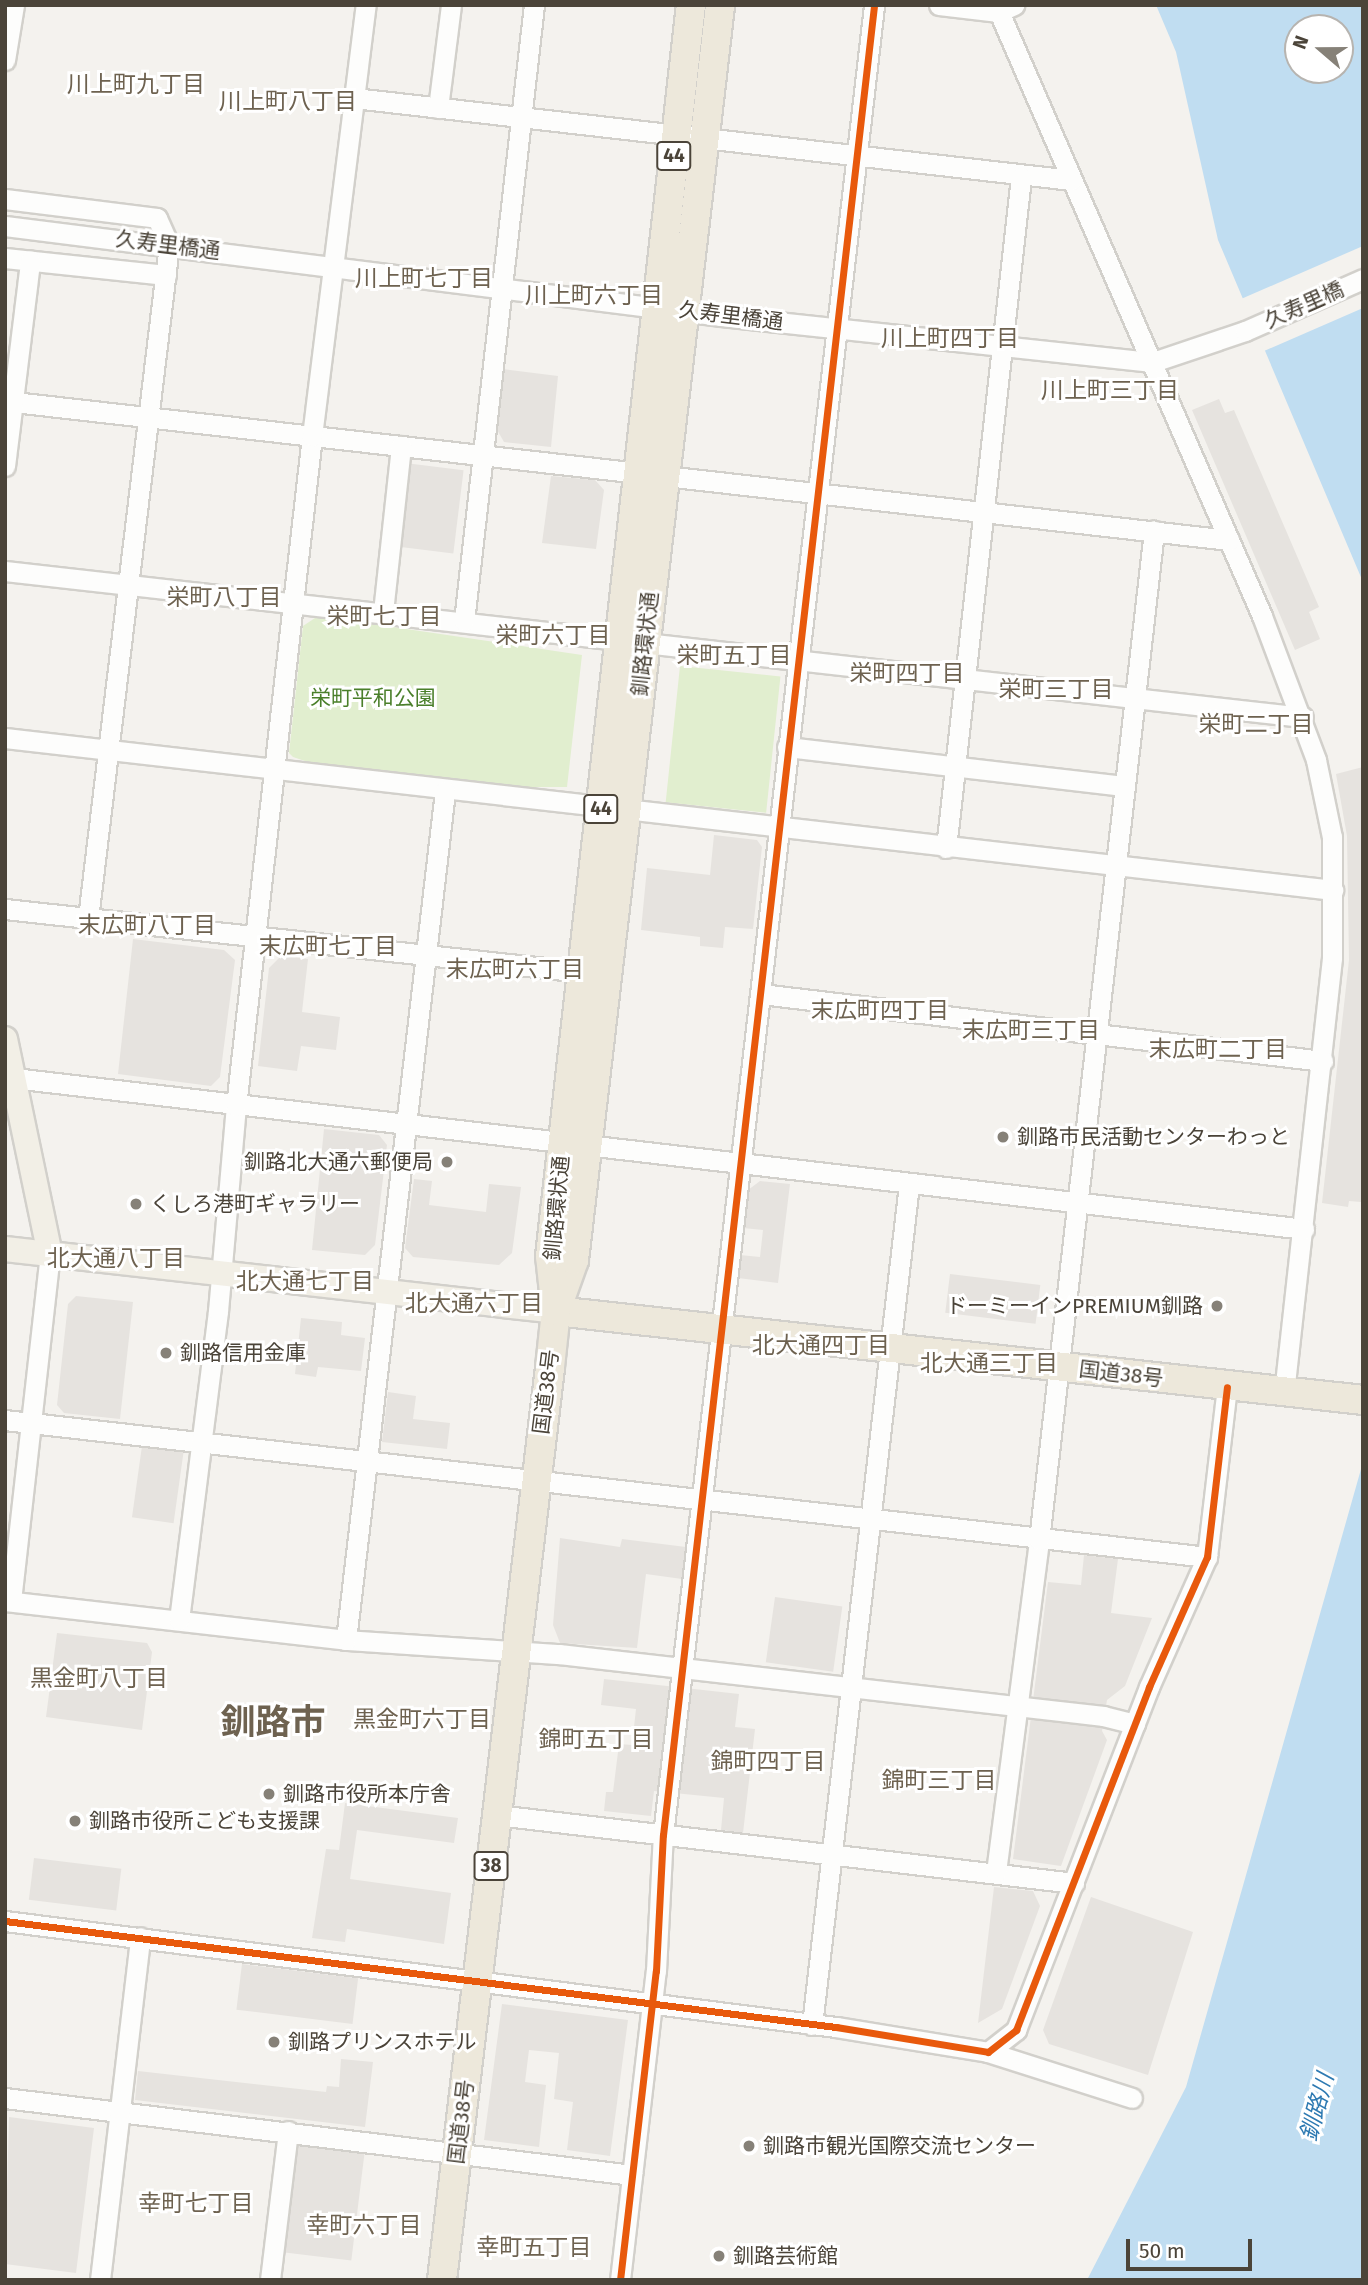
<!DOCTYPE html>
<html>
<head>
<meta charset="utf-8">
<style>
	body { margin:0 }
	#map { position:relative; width:1368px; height:2285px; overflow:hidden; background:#f4f2ee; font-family:"Fira Sans","Noto Sans JP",sans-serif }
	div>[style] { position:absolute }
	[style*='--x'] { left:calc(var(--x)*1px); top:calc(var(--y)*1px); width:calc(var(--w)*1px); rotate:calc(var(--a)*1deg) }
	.green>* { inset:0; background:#e1eecf; transform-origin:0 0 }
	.parking>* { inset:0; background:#e6e3df; transform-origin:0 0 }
	.water>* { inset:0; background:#c0ddf1 }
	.pier>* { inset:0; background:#f4f2ee }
	.roads { filter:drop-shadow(2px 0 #d2d0cb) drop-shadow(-2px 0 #d2d0cb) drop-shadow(0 2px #d2d0cb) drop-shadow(0 -2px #d2d0cb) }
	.minor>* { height:19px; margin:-9.5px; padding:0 9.5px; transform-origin:9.5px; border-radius:9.5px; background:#fdfdfc }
	.major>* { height:24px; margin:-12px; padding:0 12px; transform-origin:12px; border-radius:12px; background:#f2efe6 }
	.highway>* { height:28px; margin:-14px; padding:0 14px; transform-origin:14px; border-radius:14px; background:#ede8db }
	.cycleway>* { height:7px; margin:-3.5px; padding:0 3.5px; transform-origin:3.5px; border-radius:3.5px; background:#e8590c }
	.dots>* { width:19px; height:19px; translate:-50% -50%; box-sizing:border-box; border:4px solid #fff; border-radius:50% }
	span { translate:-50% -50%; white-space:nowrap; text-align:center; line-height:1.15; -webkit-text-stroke:6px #fff; paint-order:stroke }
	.shield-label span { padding:2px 5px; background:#fff; border:2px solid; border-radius:5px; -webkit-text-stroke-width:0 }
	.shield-label { font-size:19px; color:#4b4439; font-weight:700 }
	.street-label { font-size:21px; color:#4b4439 }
	.park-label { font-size:21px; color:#4a7f2a }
	.poi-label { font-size:21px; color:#4b4439 }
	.left { translate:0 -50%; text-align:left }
	.right { translate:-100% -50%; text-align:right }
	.neighbourhood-label { font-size:23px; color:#6e6250 }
	.water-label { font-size:23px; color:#2e7ab2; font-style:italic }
	.town-label { font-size:35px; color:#6e6250; font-weight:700 }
	.frame { position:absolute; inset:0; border:7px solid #4b4439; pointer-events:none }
	.north { position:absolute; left:1284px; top:14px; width:70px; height:70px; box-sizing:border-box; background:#fff; border:2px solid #b7b4b0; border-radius:50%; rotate:290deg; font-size:19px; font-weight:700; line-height:28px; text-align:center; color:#4b4439 }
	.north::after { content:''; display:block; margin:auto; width:24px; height:32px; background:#868178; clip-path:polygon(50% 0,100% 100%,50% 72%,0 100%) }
	.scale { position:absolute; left:1126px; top:2239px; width:126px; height:32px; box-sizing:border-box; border:4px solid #4b4439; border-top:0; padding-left:9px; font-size:21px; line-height:24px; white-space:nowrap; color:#4b4439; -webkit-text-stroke:5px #fff; paint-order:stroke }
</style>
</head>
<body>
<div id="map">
	<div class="green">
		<div style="clip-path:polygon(318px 616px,582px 655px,567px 787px,508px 787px,314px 764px,293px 757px,289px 753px,303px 626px)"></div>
		<div style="left:680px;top:666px;width:101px;height:137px;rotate:6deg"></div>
	</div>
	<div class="parking">
		<div style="clip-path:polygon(503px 369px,558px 376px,551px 447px,504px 442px,496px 428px)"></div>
		<div style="clip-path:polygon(1219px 399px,1225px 413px,1234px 410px,1319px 607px,1309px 612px,1320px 639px,1295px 650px,1192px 410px)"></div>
		<div style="left:405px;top:463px;width:59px;height:84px;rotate:7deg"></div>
		<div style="clip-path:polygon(551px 476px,595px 480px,604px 490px,596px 549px,542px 543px)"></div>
		<div style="clip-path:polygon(1363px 767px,1363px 1184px,1361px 1202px,1349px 1201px,1348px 1207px,1322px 1203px,1349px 960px,1347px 836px,1336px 774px)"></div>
		<div style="clip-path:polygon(714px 835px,757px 840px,762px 847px,753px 929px,725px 927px,723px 948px,700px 946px,700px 937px,641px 930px,647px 868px,710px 875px)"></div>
		<div style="clip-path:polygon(133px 939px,224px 950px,235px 960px,220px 1077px,211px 1086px,118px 1074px)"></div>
		<div style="clip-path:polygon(281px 956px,308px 959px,302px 1012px,340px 1017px,336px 1050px,301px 1046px,297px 1071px,258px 1066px,269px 968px)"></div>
		<div style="clip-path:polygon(324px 1129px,379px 1135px,387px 1145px,375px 1245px,365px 1255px,312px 1250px)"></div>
		<div style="clip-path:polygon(414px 1179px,432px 1181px,429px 1205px,486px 1212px,489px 1184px,521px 1187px,512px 1253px,499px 1265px,413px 1257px,405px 1248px)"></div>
		<div style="clip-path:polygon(760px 1181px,790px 1184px,778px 1283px,738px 1278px,740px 1255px,760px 1257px,763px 1230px,743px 1228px,748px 1190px)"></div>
		<div style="left:950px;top:1274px;width:91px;height:39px;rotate:7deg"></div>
		<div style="clip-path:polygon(76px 1296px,133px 1302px,120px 1419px,64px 1413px,57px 1405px,68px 1304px)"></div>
		<div style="clip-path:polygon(301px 1318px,342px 1322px,341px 1335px,365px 1338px,361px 1371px,318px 1367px,316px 1377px,295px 1374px)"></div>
		<div style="clip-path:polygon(388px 1392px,416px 1396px,413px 1419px,450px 1423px,447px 1449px,382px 1442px)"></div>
		<div style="left:142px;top:1446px;width:42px;height:72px;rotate:8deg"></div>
		<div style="clip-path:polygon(560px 1538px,620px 1547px,622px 1539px,686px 1547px,682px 1579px,646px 1574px,637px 1648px,560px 1643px,553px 1625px)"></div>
		<div style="clip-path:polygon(1084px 1555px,1118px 1559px,1111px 1613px,1152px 1618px,1125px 1686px,1107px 1700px,1102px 1731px,1107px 1740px,1061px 1866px,1013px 1859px,1048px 1582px,1081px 1585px)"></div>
		<div style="left:775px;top:1597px;width:68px;height:66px;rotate:8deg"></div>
		<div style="clip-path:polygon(57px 1633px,147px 1643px,152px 1652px,142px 1730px,46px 1717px)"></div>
		<div style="clip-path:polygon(604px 1679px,739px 1694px,735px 1727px,755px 1729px,743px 1833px,721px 1830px,724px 1798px,654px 1791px,651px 1816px,604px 1811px,606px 1792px,613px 1792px,619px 1744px,632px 1745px,636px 1709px,601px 1705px)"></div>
		<div style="clip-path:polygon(345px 1803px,458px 1818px,454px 1843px,357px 1830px,350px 1879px,451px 1893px,444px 1944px,347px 1929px,345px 1942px,312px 1938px,326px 1849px,339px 1850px)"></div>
		<div style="left:34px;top:1858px;width:88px;height:42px;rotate:7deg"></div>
		<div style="clip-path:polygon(994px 1887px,1033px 1891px,1040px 1906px,1002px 2009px,978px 2023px)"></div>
		<div style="clip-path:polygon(1091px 1897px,1193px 1932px,1148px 2075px,1049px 2044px,1043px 2030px)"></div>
		<div style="left:242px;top:1964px;width:117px;height:46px;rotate:7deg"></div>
		<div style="clip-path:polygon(502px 2004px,628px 2020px,610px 2156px,567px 2150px,573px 2102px,554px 2099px,559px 2053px,529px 2050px,525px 2082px,546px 2085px,539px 2147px,484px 2140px)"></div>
		<div style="clip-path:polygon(341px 2059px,373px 2062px,365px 2127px,135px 2100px,138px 2071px,326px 2092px,327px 2086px,339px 2087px)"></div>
		<div style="clip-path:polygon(9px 2117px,94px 2128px,76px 2273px,5px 2264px)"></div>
		<div style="left:296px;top:2145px;width:69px;height:108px;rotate:7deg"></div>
	</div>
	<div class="water">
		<div style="clip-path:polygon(evenodd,1156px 5px,1363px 5px,1363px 582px,1218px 240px,1176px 52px,1156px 5px,1298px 28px,1340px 28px,1340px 70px,1298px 70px,1298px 28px)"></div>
		<div style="clip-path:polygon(1363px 1462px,1363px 2280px,1087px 2280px,1186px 2087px)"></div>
	</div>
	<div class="pier">
		<div style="clip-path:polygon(1363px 246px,1363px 308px,1264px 351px,1241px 299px)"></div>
	</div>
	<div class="roads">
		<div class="minor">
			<div style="--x:939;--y:5;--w:60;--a:6.7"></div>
			<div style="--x:999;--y:12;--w:17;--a:-25"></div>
			<div style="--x:996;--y:5;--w:666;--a:66.47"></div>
			<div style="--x:1262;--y:616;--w:154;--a:69.4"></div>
			<div style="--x:1316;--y:760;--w:79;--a:78.3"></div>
			<div style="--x:1332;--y:837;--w:121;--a:90"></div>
			<div style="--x:1332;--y:958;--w:439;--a:96.3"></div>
			<div style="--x:5;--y:60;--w:56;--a:-80.7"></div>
			<div style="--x:354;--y:98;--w:722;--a:6.52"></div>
			<div style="--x:438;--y:108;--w:104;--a:-82.8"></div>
			<div style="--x:5;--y:199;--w:153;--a:7.1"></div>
			<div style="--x:157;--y:218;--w:30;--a:66"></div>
			<div style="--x:169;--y:245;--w:678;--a:96.86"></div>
			<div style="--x:5;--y:226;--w:722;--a:7.16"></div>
			<div style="--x:721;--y:316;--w:434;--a:6.1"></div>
			<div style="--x:1153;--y:362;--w:97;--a:-18.6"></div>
			<div style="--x:1245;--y:331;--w:129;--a:-23.8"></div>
			<div style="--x:5;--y:258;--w:162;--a:6"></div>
			<div style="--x:5;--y:401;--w:1232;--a:6.48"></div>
			<div style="--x:5;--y:466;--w:207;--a:-83"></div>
			<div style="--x:5;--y:571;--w:1306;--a:6.42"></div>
			<div style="--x:383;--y:612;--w:167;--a:-83.8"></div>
			<div style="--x:464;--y:621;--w:620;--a:-83.52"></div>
			<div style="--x:5;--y:738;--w:1337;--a:6.53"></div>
			<div style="--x:787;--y:747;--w:339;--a:6.6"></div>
			<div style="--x:946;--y:848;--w:675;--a:-83.62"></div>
			<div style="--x:5;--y:909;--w:580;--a:6.23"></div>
			<div style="--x:761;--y:994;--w:566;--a:6.8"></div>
			<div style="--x:5;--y:1077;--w:1308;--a:6.67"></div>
			<div style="--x:5;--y:1420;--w:1210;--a:6.5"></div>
			<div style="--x:5;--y:1601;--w:343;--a:6.5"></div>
			<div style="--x:346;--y:1640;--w:213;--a:3.8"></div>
			<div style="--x:559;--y:1654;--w:548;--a:6.5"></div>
			<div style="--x:1103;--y:1716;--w:33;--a:14"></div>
			<div style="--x:11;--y:1601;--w:349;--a:-83.6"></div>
			<div style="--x:179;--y:1620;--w:311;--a:-82.8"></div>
			<div style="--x:218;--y:1311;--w:206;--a:-85"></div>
			<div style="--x:236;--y:1106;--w:674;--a:-83.53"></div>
			<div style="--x:312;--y:436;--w:434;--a:-82.9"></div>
			<div style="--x:346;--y:1640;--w:855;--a:-83.35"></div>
			<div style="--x:497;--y:1815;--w:581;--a:6.72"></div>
			<div style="--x:996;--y:1872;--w:335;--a:-82.6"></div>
			<div style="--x:1039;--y:1540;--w:1016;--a:-83.5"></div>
			<div style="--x:5;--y:1921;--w:838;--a:7.27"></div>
			<div style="--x:836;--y:2027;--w:154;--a:9.3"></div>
			<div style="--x:988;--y:2052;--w:36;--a:-38"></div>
			<div style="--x:1016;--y:2030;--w:368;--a:-68.8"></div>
			<div style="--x:1149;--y:1687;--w:142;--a:-66"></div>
			<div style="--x:1207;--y:1557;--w:171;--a:-83.3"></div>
			<div style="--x:812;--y:2025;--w:847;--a:-83.42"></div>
			<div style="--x:988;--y:2052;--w:151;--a:17.7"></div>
			<div style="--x:5;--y:2098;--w:632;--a:7"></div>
			<div style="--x:100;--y:2280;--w:345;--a:-83.3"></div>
			<div style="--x:270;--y:2280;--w:150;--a:-83.1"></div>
			<div style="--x:620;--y:2280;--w:311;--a:-83.4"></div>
			<div style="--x:656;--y:1971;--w:136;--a:-87.1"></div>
			<div style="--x:663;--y:1835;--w:1842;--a:-83.42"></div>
		</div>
		<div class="major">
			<div style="--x:5;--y:1039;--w:220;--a:78.2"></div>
			<div style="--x:5;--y:1249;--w:554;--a:6.42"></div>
		</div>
		<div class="highway">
			<div style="--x:558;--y:1305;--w:48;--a:-70.4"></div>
			<div style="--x:574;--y:1260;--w:1263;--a:-83.36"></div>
			<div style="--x:556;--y:1311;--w:812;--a:6.29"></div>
			<div style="--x:442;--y:2280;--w:919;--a:-83.25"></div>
			<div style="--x:550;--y:1367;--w:56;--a:-83.9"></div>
			<div style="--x:556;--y:1311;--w:55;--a:-96.2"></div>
			<div style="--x:550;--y:1256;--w:1259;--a:-83.57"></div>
		</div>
	</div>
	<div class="cycleway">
		<div style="--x:5;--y:1921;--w:838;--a:7.27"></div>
		<div style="--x:836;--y:2027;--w:154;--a:9.3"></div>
		<div style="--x:988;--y:2052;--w:36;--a:-38"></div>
		<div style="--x:1016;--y:2030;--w:368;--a:-68.8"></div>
		<div style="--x:1149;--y:1687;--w:142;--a:-66"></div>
		<div style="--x:1207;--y:1557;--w:171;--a:-83.3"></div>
		<div style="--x:620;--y:2280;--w:311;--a:-83.4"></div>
		<div style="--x:656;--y:1971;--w:136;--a:-87.1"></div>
		<div style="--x:663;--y:1835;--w:1842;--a:-83.42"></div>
	</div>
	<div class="dots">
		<div style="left:1003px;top:1137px;background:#868178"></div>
		<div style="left:447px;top:1162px;background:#868178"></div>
		<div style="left:136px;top:1204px;background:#868178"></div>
		<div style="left:1217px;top:1306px;background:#868178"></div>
		<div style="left:166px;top:1353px;background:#868178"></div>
		<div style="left:269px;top:1794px;background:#868178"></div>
		<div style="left:75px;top:1821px;background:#868178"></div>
		<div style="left:274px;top:2042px;background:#868178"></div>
		<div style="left:749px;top:2146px;background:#868178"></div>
		<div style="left:719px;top:2256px;background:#868178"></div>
	</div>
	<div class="shield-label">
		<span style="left:674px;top:156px">44</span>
		<span style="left:601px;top:809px">44</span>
		<span style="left:491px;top:1866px">38</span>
	</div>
	<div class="street-label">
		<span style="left:168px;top:245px;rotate:7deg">久寿里橋通</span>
		<span style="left:1304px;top:305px;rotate:-24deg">久寿里橋</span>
		<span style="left:731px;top:316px;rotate:7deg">久寿里橋通</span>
		<span style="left:645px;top:644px;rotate:-84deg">釧路環状通</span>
		<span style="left:557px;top:1208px;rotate:-85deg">釧路環状通</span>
		<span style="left:1121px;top:1374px;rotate:7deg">国道38号</span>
		<span style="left:546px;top:1392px;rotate:-83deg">国道38号</span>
		<span style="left:461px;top:2122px;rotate:-83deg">国道38号</span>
	</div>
	<div class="park-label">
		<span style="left:373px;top:698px">栄町平和公園</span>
	</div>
	<div class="poi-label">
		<span class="left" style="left:1017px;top:1137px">釧路市民活動センターわっと</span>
		<span class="right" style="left:433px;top:1162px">釧路北大通六郵便局</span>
		<span class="left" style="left:150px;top:1204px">くしろ港町ギャラリー</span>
		<span class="right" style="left:1203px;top:1306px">ドーミーインPREMIUM釧路</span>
		<span class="left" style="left:180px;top:1353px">釧路信用金庫</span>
		<span class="left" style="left:283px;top:1794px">釧路市役所本庁舎</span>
		<span class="left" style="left:89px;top:1821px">釧路市役所こども支援課</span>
		<span class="left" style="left:288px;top:2042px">釧路プリンスホテル</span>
		<span class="left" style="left:763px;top:2146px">釧路市観光国際交流センター</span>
		<span class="left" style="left:733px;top:2256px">釧路芸術館</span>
	</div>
	<div class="neighbourhood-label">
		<span style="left:136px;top:84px">川上町九丁目</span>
		<span style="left:288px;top:101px">川上町八丁目</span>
		<span style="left:424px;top:278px">川上町七丁目</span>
		<span style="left:594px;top:295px">川上町六丁目</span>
		<span style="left:950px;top:338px">川上町四丁目</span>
		<span style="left:1110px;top:390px">川上町三丁目</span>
		<span style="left:224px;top:597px">栄町八丁目</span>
		<span style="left:384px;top:616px">栄町七丁目</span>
		<span style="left:553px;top:635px">栄町六丁目</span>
		<span style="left:734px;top:655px">栄町五丁目</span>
		<span style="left:907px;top:673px">栄町四丁目</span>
		<span style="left:1056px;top:689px">栄町三丁目</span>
		<span style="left:1256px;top:724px">栄町二丁目</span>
		<span style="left:147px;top:925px">末広町八丁目</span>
		<span style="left:328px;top:946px">末広町七丁目</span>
		<span style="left:515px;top:969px">末広町六丁目</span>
		<span style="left:880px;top:1010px">末広町四丁目</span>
		<span style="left:1031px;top:1030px">末広町三丁目</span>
		<span style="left:1218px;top:1049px">末広町二丁目</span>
		<span style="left:116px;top:1258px">北大通八丁目</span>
		<span style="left:305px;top:1281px">北大通七丁目</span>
		<span style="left:474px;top:1303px">北大通六丁目</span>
		<span style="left:821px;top:1345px">北大通四丁目</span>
		<span style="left:989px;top:1363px">北大通三丁目</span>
		<span style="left:99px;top:1678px">黒金町八丁目</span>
		<span style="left:422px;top:1719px">黒金町六丁目</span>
		<span style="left:596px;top:1739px">錦町五丁目</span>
		<span style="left:768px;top:1761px">錦町四丁目</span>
		<span style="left:939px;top:1780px">錦町三丁目</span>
		<span style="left:196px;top:2203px">幸町七丁目</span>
		<span style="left:364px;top:2225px">幸町六丁目</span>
		<span style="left:534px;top:2247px">幸町五丁目</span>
	</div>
	<div class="water-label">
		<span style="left:1317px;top:2107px;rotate:-75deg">釧路川</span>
	</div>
	<div class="town-label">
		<span style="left:273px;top:1722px">釧路市</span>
	</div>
	<div class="frame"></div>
	<div class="north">N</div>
	<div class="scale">50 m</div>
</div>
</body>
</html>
